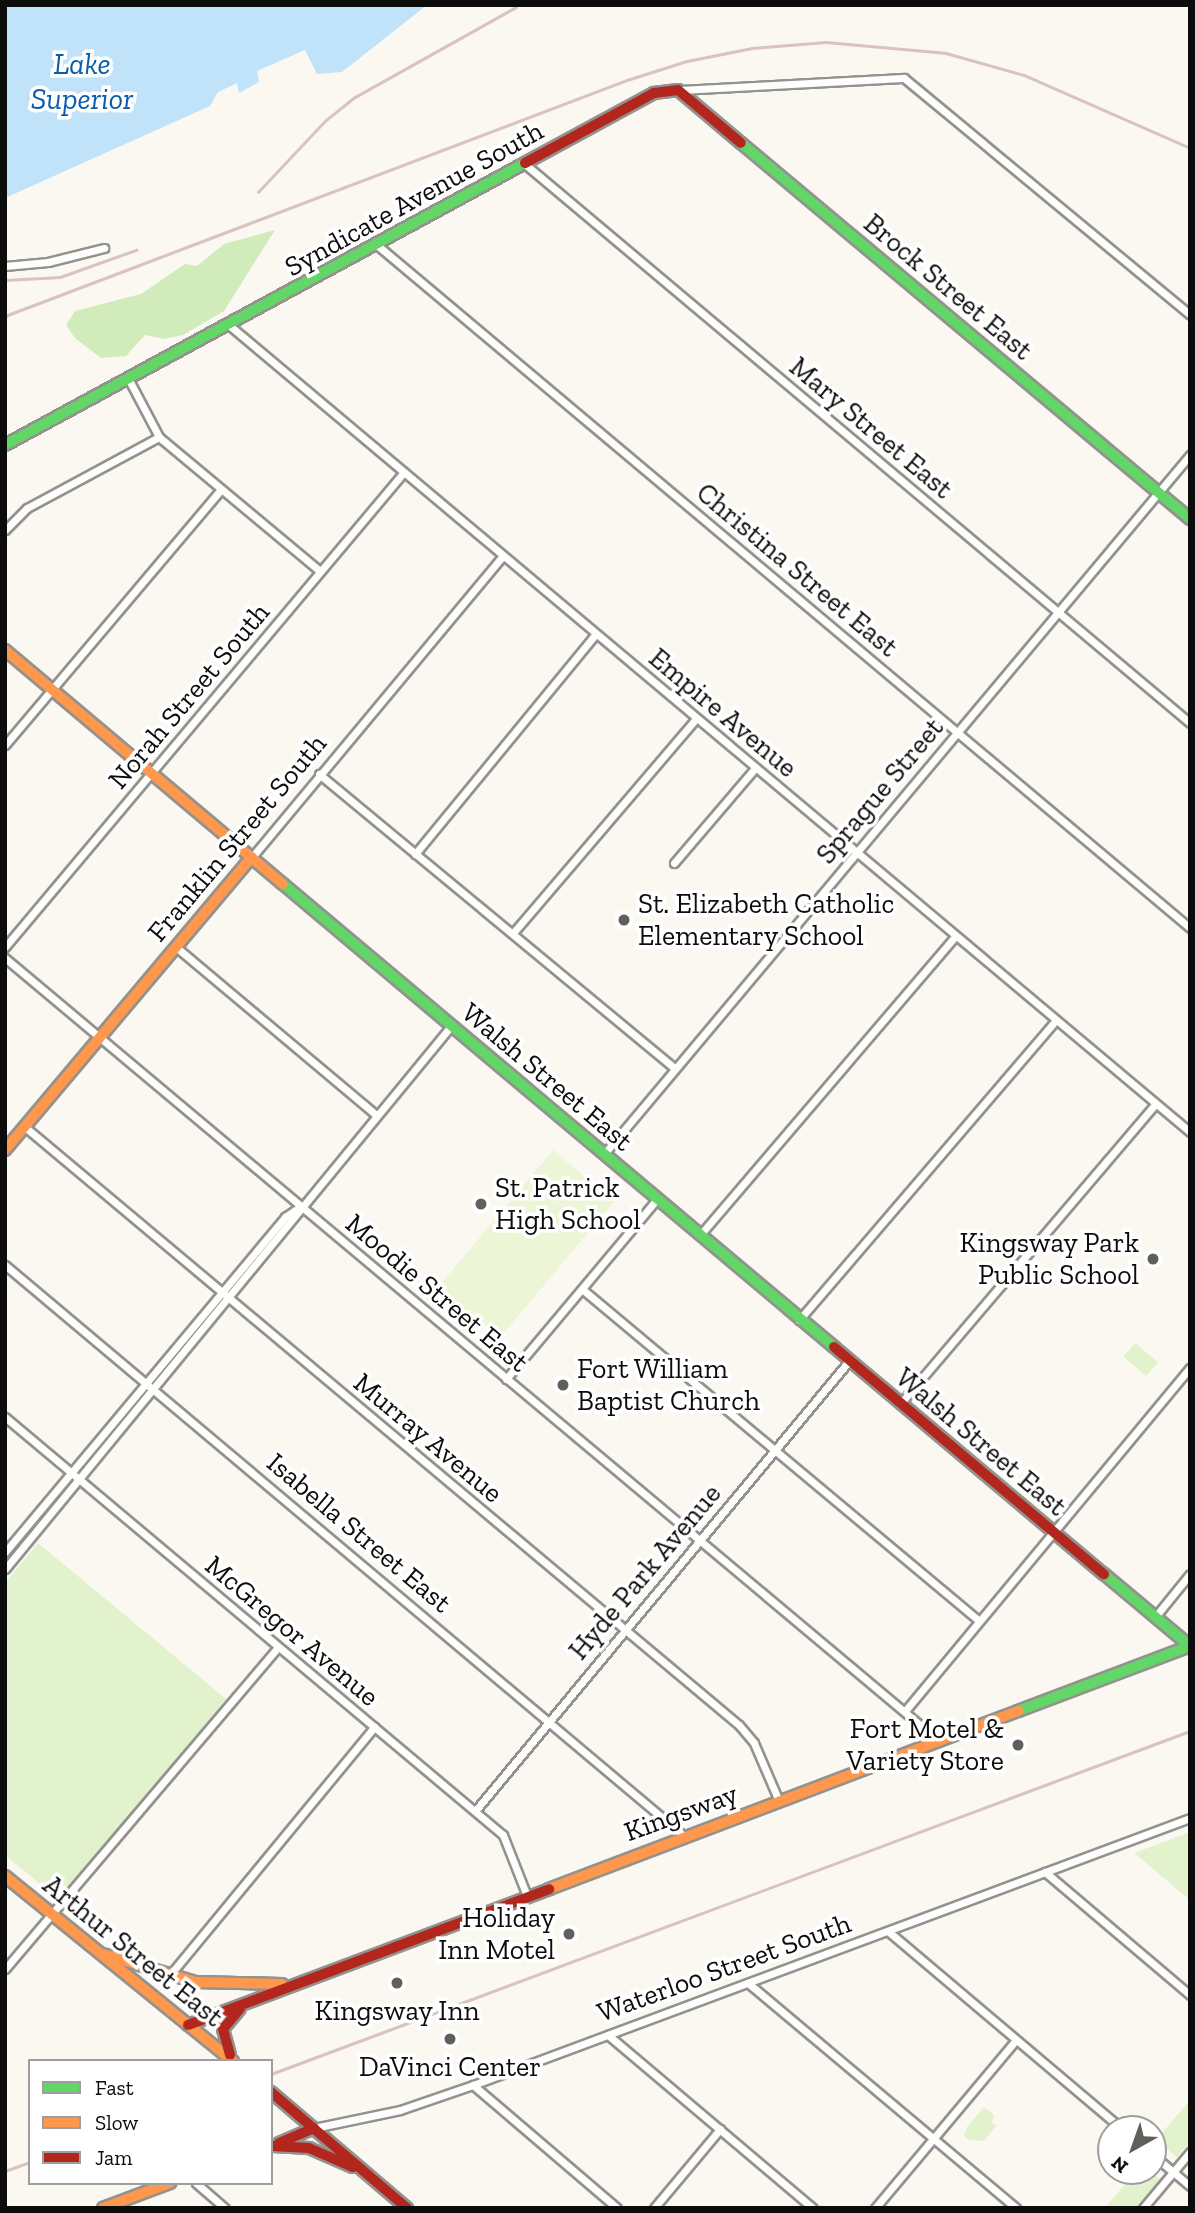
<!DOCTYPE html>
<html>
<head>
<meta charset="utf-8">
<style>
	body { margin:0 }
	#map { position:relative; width:1195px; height:2213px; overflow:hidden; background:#faf8f0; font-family:"Zilla Slab",serif }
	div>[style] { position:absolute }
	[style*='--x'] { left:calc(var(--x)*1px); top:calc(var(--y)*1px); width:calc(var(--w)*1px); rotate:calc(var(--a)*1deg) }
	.green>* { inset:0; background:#e2f2cd; transform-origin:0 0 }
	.forest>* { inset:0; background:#d1ebba }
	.pitch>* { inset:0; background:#ecf6d7; transform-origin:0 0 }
	.water>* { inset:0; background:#c1e3f9 }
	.roads { filter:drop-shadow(2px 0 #93928f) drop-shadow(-2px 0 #93928f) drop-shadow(0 2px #93928f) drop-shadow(0 -2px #93928f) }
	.street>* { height:7px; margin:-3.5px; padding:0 3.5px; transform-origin:3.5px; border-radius:3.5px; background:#fefefd }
	.fast>* { height:10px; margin:-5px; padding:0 5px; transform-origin:5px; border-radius:5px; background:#63d668 }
	.slow>* { height:10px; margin:-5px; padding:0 5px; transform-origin:5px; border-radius:5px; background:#ff974d }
	.jam>* { height:10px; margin:-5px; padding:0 5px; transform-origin:5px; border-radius:5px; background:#b3261e }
	.rail>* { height:2.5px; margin:-1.25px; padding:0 1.25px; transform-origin:1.25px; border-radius:1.25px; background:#d9c2c1 }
	.dots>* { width:19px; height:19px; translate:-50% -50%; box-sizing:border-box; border:4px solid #fff; border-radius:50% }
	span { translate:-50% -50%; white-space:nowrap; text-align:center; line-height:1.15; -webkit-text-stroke:7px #fff; paint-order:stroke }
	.street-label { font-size:28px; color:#0c0c0c }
	.poi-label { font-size:28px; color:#0c0c0c }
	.left { translate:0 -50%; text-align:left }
	.right { translate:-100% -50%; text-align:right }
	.water-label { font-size:30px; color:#095daa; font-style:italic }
	.frame { position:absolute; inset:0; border:7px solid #0c0c0c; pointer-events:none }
	.legend { position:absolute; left:28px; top:2059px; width:245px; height:126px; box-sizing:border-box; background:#fff; border:2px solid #9e9e9e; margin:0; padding:9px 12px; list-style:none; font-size:21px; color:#0c0c0c }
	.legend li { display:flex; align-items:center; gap:14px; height:35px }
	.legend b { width:35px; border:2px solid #9e9e9e }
	.north { position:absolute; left:1097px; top:2115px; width:70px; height:70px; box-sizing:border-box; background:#fff; border:2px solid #9e9e9e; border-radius:50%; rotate:220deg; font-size:19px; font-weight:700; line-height:28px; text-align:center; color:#0c0c0c }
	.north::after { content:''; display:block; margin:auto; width:24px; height:32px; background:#5f5f5c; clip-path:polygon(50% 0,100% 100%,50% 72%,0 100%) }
</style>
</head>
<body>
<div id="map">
	<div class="green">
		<div style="left:1135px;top:1343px;width:30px;height:18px;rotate:40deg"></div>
		<div style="clip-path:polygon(38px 1543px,226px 1699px,59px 1900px,5px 1855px,5px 1583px)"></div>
		<div style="clip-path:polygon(1190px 1832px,1190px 1900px,1134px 1853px)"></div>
		<div style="clip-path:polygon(1190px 2100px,1190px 2142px,1177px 2157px,1156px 2140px)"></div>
		<div style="clip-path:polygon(984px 2107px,995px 2116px,991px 2122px,996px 2126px,984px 2141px,969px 2140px,964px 2136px,967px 2127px)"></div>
		<div style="clip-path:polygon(1136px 2171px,1150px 2171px,1160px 2179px,1136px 2208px,1105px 2208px)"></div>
	</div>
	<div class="forest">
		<div style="clip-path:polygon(275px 230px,224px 311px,183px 335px,164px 339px,145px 335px,126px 356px,101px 358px,75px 338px,66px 325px,75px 311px,141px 294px,185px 264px,197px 266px,224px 244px)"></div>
	</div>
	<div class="pitch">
		<div style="left:553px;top:1150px;width:80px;height:179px;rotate:40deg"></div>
	</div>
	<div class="water">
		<div style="clip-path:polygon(5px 5px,427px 5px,342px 72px,317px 74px,305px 50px,257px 71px,259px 82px,239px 93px,237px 83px,218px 92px,210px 106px,5px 198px)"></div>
	</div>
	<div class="roads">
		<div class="street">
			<div style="--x:679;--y:90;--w:225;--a:-3.1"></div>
			<div style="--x:904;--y:78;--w:371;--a:39.6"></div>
			<div style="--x:526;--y:165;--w:867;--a:40.04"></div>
			<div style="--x:377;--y:245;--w:1062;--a:40.03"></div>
			<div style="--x:5;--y:266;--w:43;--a:-5.3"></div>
			<div style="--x:48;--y:262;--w:58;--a:-14"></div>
			<div style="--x:229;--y:325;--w:1255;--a:40.02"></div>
			<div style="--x:129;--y:380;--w:64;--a:62.2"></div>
			<div style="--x:159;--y:437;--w:209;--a:39.8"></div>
			<div style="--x:5;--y:530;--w:31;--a:-45"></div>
			<div style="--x:27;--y:508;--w:150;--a:-28.3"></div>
			<div style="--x:5;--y:745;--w:335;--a:-49.8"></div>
			<div style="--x:319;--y:774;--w:462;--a:39.6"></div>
			<div style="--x:415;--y:854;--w:285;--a:-50.6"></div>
			<div style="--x:252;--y:857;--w:392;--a:-50.2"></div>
			<div style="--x:674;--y:863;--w:125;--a:-49.5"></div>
			<div style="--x:513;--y:933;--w:282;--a:-49.5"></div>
			<div style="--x:5;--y:947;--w:620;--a:-49.97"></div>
			<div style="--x:176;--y:947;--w:261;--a:40"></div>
			<div style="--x:5;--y:958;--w:1219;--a:39.97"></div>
			<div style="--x:25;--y:1127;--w:931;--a:39.95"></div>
			<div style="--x:739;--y:1725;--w:23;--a:50"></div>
			<div style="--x:754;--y:1743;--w:63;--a:66.7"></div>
			<div style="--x:604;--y:1154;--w:912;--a:-50.03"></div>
			<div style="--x:700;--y:1235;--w:393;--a:-49.5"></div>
			<div style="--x:5;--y:1265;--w:887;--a:40.06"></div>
			<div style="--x:582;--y:1289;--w:516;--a:39.89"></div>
			<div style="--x:799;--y:1320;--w:395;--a:-49.4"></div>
			<div style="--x:506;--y:1379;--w:235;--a:-50"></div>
			<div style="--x:900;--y:1404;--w:394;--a:-49.6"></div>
			<div style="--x:5;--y:1417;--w:650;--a:40.01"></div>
			<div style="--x:503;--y:1835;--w:66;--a:68.5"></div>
			<div style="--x:5;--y:1552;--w:437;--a:-50.1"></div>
			<div style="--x:285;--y:1217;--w:18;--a:-34"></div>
			<div style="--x:5;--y:1569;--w:703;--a:-50.6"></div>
			<div style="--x:1155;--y:1617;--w:55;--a:-50.9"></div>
			<div style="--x:905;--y:1711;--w:446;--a:-50.3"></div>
			<div style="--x:475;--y:1811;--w:585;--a:-50.27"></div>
			<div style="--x:1045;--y:1872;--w:190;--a:40.3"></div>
			<div style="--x:889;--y:1932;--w:305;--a:40.2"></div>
			<div style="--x:5;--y:1969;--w:422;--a:-49.7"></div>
			<div style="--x:169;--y:1976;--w:323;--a:-50.5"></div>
			<div style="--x:748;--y:1983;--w:350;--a:40"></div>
			<div style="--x:608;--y:2035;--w:268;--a:40.2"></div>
			<div style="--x:473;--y:2085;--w:189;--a:40.5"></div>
			<div style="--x:314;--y:2128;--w:88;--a:-11.8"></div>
			<div style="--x:400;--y:2110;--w:77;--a:-18.9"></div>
			<div style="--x:473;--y:2085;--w:765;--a:-20.42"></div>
			<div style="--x:1153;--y:2155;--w:48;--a:40"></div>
			<div style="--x:196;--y:2183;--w:38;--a:41"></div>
			<div style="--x:654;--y:2208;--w:103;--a:-50.1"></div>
			<div style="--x:875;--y:2208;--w:219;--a:-50"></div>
			<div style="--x:1143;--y:2208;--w:73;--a:-50"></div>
		</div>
		<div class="fast">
			<div style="--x:741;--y:143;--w:586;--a:39.94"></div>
			<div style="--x:5;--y:445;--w:592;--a:-28.47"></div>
			<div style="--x:283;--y:884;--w:720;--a:40.04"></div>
			<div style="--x:1104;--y:1574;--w:112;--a:39.9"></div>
			<div style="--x:1018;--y:1711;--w:184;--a:-20.7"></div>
		</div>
		<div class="slow">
			<div style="--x:5;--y:650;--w:363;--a:40.1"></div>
			<div style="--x:5;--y:1150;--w:383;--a:-49.9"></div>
			<div style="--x:5;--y:1876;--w:294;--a:39.1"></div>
			<div style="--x:549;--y:1889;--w:502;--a:-20.78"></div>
			<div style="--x:103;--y:1954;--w:96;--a:16.9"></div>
			<div style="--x:195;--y:1982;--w:87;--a:1.3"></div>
			<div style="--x:103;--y:2208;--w:72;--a:-20.5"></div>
		</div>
		<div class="jam">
			<div style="--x:525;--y:163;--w:147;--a:-28.5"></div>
			<div style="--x:654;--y:93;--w:24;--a:-7"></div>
			<div style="--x:678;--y:90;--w:82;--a:40.1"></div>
			<div style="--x:834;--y:1347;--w:353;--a:40.1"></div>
			<div style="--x:188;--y:2025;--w:386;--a:-20.6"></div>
			<div style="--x:230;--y:2055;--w:27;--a:-105"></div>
			<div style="--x:223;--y:2029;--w:26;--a:-50"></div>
			<div style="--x:271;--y:2092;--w:179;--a:40.5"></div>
			<div style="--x:279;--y:2143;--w:38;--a:-23"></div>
			<div style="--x:273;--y:2146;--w:36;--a:3"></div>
			<div style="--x:309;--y:2148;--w:48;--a:23.4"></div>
		</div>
	</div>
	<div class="rail">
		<div style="--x:258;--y:192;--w:98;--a:-46.7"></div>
		<div style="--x:325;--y:121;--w:38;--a:-39"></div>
		<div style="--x:355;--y:97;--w:184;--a:-29.2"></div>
		<div style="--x:5;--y:280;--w:55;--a:-3.1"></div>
		<div style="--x:60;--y:277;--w:81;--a:-19.6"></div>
		<div style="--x:5;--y:316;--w:665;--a:-20.78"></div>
		<div style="--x:627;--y:80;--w:63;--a:-17.6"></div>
		<div style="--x:687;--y:61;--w:66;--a:-11.3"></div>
		<div style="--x:752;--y:48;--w:74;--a:-4.6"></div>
		<div style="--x:826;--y:42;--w:121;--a:5.2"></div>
		<div style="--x:946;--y:53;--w:81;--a:15.8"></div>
		<div style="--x:1024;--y:75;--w:181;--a:23.7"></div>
		<div style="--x:271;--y:2074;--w:981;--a:-20.47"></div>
		<div style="--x:5;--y:2171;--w:27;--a:-20"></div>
	</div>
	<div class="dots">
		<div style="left:624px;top:920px;background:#5f5f5c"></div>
		<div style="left:481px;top:1204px;background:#5f5f5c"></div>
		<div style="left:1153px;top:1259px;background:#5f5f5c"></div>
		<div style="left:563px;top:1385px;background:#5f5f5c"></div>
		<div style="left:1018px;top:1745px;background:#5f5f5c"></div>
		<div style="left:569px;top:1934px;background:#5f5f5c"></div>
		<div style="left:397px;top:1983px;background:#5f5f5c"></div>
		<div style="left:450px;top:2039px;background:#5f5f5c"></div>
	</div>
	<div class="street-label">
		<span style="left:414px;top:199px;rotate:-29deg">Syndicate Avenue South</span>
		<span style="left:948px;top:287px;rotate:40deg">Brock Street East</span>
		<span style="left:871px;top:428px;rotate:40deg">Mary Street East</span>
		<span style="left:797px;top:570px;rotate:40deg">Christina Street East</span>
		<span style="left:189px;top:696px;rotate:-50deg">Norah Street South</span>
		<span style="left:723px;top:713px;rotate:40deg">Empire Avenue</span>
		<span style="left:880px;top:791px;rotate:-50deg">Sprague Street</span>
		<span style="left:237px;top:838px;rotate:-50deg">Franklin Street South</span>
		<span style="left:547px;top:1077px;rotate:40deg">Walsh Street East</span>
		<span style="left:437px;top:1293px;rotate:40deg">Moodie Street East</span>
		<span style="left:428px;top:1438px;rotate:40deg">Murray Avenue</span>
		<span style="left:981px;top:1442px;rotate:40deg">Walsh Street East</span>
		<span style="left:359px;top:1533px;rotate:40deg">Isabella Street East</span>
		<span style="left:645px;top:1572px;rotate:-50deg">Hyde Park Avenue</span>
		<span style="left:292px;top:1631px;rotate:40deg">McGregor Avenue</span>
		<span style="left:681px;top:1813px;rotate:-20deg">Kingsway</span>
		<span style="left:133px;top:1951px;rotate:39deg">Arthur Street East</span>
		<span style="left:724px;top:1968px;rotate:-20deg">Waterloo Street South</span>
	</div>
	<div class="poi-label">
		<span class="left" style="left:638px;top:920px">St. Elizabeth Catholic<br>Elementary School</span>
		<span class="left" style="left:495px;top:1204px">St. Patrick<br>High School</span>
		<span class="right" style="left:1139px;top:1259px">Kingsway Park<br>Public School</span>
		<span class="left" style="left:577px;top:1385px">Fort William<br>Baptist Church</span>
		<span class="right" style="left:1004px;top:1745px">Fort Motel &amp;<br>Variety Store</span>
		<span class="right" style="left:555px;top:1934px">Holiday<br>Inn Motel</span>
		<span style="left:397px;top:2011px">Kingsway Inn</span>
		<span style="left:450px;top:2067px">DaVinci Center</span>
	</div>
	<div class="water-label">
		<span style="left:82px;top:81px">Lake<br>Superior</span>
	</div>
	<div class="frame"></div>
	<ul class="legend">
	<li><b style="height:9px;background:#63d668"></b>Fast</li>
	<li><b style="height:9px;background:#ff974d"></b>Slow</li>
	<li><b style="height:9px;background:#b3261e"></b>Jam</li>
	</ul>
	<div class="north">N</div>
</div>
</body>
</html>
